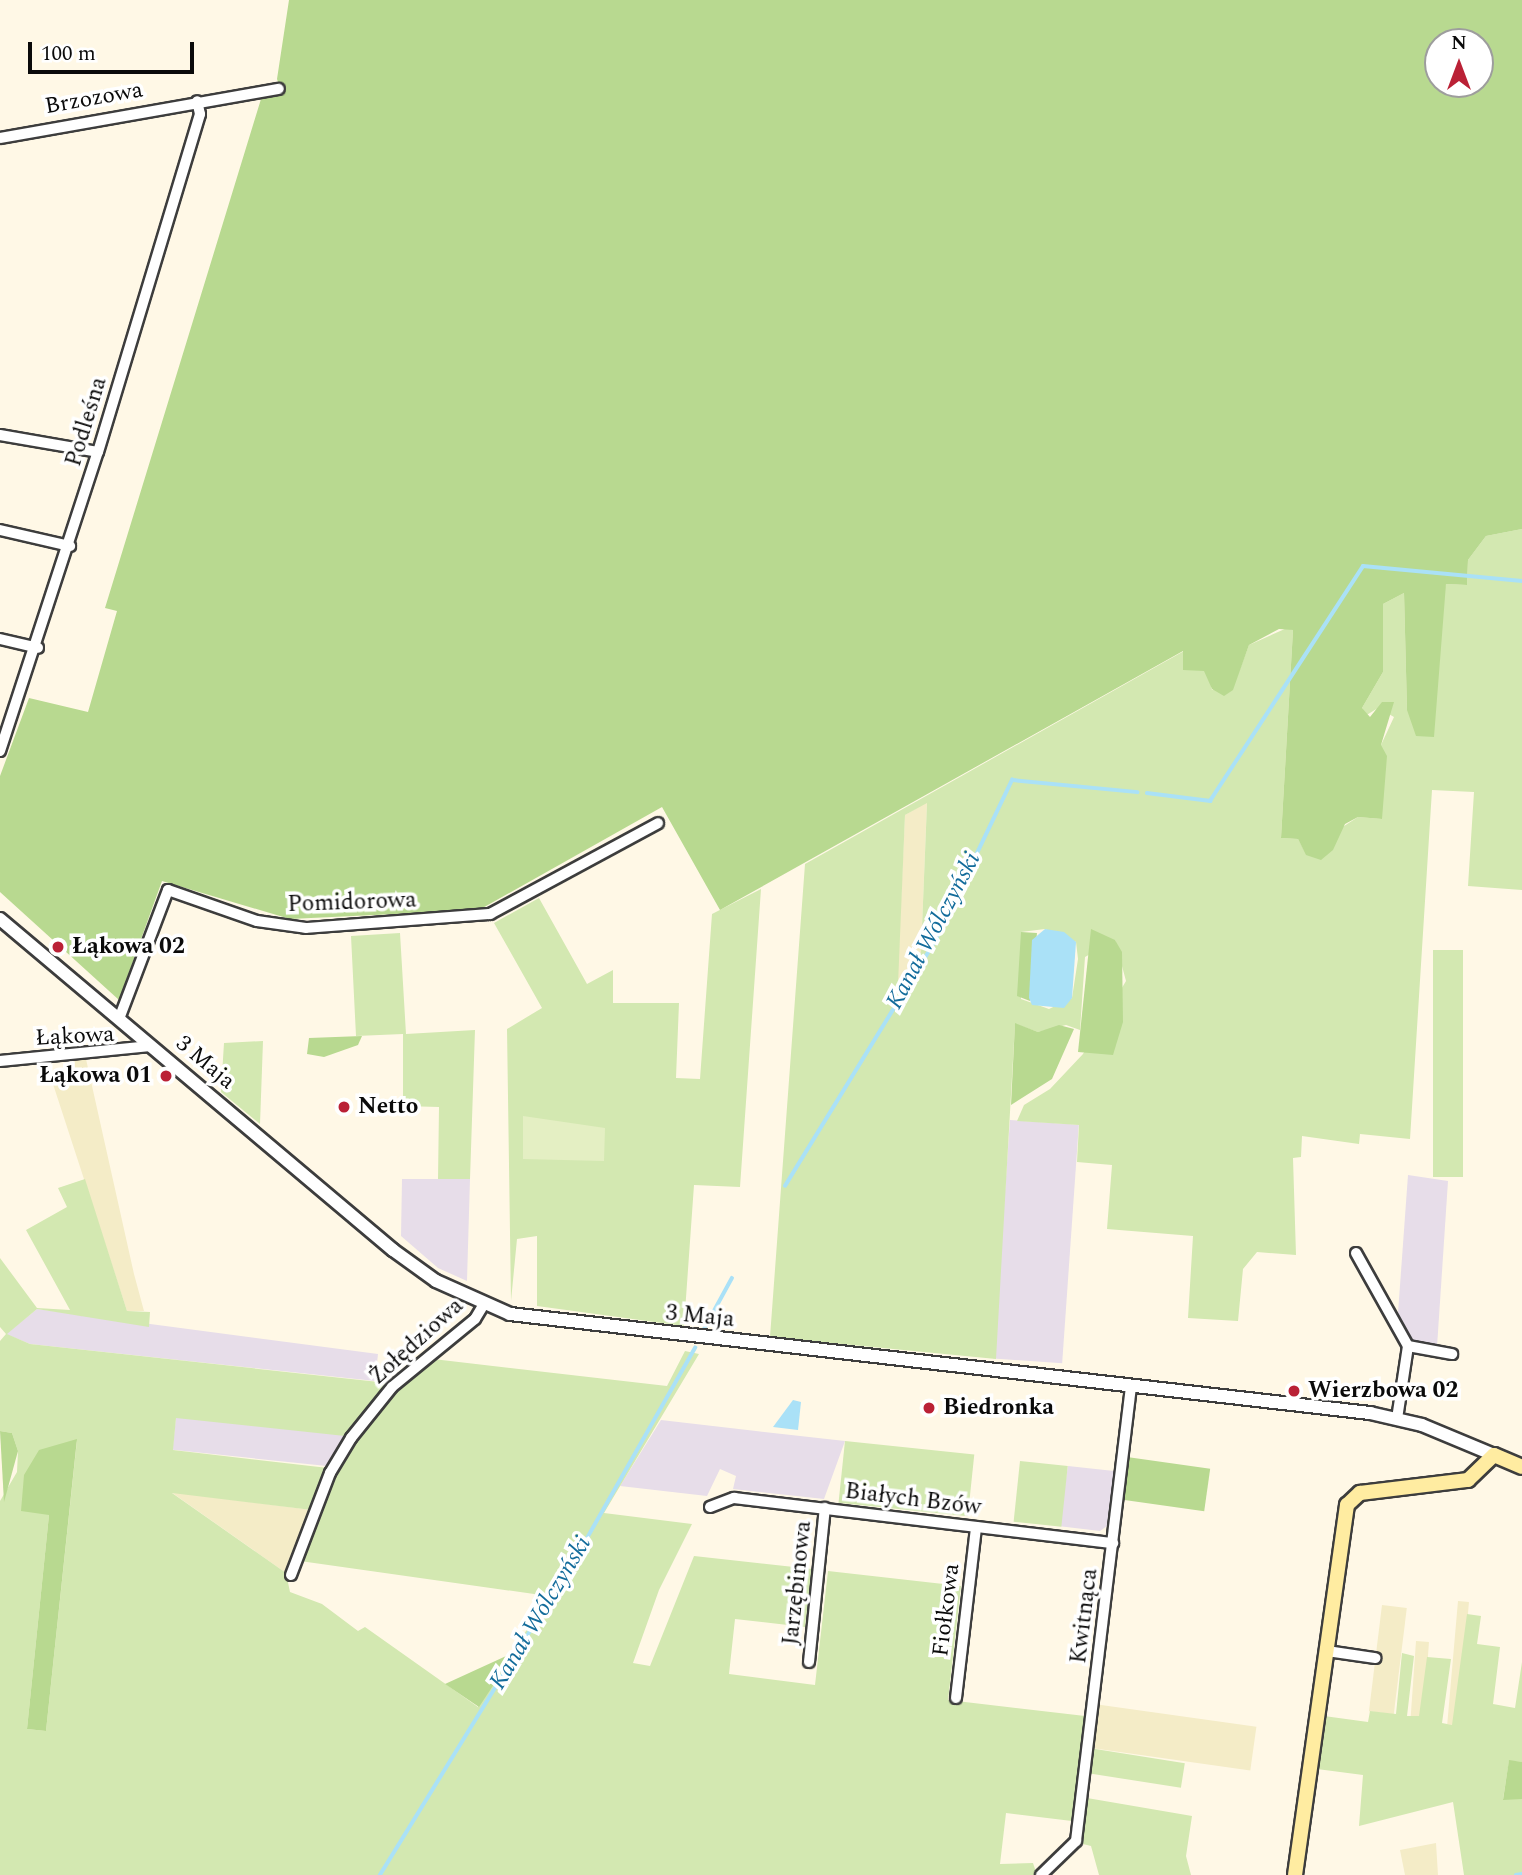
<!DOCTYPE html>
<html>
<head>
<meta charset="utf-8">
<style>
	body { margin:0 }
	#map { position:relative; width:1522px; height:1875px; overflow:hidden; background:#fff8e6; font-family:Spectral,serif }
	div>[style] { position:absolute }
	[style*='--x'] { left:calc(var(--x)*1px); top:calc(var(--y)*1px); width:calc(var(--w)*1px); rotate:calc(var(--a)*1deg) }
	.industrial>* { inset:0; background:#e7dde9; transform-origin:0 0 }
	.farmland>* { inset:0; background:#f4ecc7; transform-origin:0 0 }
	.green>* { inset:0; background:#d3e8b1; transform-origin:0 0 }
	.forest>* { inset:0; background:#b8d990; transform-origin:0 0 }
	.pitch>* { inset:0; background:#e4efc3 }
	.water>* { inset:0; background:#aae1f7 }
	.stream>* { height:3.5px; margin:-1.75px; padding:0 1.75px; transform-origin:1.75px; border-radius:1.75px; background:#aae1f7 }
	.roads { filter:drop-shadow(2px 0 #3d3d3d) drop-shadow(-2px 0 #3d3d3d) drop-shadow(0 2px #3d3d3d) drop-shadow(0 -2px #3d3d3d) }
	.minor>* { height:10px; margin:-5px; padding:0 5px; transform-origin:5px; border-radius:5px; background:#fff }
	.tertiary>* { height:12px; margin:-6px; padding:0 6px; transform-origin:6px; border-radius:6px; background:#fff }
	.secondary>* { height:14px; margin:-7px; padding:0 7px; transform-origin:7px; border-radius:7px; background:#ffeca1 }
	.dots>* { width:19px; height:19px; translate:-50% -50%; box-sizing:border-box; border:4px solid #fff; border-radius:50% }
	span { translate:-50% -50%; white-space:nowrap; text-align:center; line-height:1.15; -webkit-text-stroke:7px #fff; paint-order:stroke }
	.street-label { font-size:23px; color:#0a0a0a }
	.poi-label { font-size:23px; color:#0a0a0a; font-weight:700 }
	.left { translate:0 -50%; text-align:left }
	.right { translate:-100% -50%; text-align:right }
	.water-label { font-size:24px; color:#136c9b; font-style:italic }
	.north { position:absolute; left:1424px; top:28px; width:70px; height:70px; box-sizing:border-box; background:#fff; border:2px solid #9d9d9d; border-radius:50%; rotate:0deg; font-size:19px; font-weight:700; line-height:28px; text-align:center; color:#0a0a0a }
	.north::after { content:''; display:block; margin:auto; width:24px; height:32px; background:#ba2136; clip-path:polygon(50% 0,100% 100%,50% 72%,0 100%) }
	.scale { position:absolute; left:28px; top:42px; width:166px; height:32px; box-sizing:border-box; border:4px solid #0a0a0a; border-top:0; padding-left:9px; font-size:21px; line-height:24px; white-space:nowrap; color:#0a0a0a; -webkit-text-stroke:5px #fff; paint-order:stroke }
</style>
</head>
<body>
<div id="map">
	<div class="industrial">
		<div style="left:1010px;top:1120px;width:69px;height:239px;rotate:4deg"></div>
		<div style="clip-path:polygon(1408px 1175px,1448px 1181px,1437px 1347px,1408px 1340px,1398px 1313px)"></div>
		<div style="clip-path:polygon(402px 1179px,470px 1179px,467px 1281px,438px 1268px,401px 1236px)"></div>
		<div style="clip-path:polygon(37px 1309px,378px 1354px,375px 1381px,30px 1344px,6px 1334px)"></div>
		<div style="left:176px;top:1417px;width:170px;height:33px;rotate:6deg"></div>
		<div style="clip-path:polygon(661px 1420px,756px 1431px,845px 1441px,824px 1499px,733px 1489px,736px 1476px,720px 1469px,707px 1496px,620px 1486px)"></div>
		<div style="clip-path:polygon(1068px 1466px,1114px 1471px,1107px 1526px,1100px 1531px,1058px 1526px)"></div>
	</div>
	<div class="farmland">
		<div style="clip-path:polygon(927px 802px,921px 952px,897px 986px,905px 815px)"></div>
		<div style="clip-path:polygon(86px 1059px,134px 1274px,144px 1311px,127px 1311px,52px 1081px,77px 1077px,73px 1060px)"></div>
		<div style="clip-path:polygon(171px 1492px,312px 1510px,286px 1573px)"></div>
		<div style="left:1458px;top:1601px;width:11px;height:124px;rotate:5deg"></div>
		<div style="left:1382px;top:1605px;width:25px;height:107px;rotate:7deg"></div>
		<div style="left:1416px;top:1641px;width:13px;height:76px;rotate:4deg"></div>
		<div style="left:1094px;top:1704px;width:164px;height:44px;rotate:8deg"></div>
		<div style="clip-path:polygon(1436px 1843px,1438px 1875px,1405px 1875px,1400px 1850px)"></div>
	</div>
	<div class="green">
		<div style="clip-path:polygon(evenodd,1522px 529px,1522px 890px,1468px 886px,1474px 792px,1432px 790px,1410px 1139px,1360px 1134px,1359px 1144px,1302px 1136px,1301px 1157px,1293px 1158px,1296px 1255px,1257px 1252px,1243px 1269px,1238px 1321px,1188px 1318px,1193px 1236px,1107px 1229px,1112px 1165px,1077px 1162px,1079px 1125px,1017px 1121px,1024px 1105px,1050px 1089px,1083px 1054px,1126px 981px,1115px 940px,1085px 957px,1080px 1030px,1066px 1025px,1038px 1032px,1015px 1024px,996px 1359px,770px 1337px,805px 864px,1184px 651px,1208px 673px,1212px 690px,1237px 677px,1249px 645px,1287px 628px,1293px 630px,1281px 838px,1298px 839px,1304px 850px,1336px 840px,1338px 830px,1358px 817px,1382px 819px,1381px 745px,1394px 717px,1378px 708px,1365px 716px,1362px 708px,1383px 672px,1383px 604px,1404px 593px,1407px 710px,1446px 584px,1467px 585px,1468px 560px,1486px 536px,1522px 529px,927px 803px,921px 952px,898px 985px,905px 815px,927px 803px,1522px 529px,1045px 929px,1076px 942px,1078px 959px,1072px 998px,1049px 1009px,1021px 999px,1021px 932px,1045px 929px)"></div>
		<div style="clip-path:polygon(761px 889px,740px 1187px,694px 1185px,684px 1326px,537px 1306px,537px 1236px,517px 1239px,511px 1301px,507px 1029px,542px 1008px,494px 923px,539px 898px,587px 984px,613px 970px,613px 1003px,679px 1003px,676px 1078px,700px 1079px,712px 914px)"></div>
		<div style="clip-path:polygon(400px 933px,406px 1034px,475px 1030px,470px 1179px,438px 1179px,439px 1107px,403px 1106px,403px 1034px,356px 1036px,351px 936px)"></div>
		<div style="left:1433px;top:950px;width:30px;height:227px"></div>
		<div style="clip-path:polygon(263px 1041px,260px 1124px,221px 1092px,224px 1043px)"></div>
		<div style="clip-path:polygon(evenodd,85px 1179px,127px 1311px,150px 1312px,149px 1327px,37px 1309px,7px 1334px,30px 1344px,388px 1383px,345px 1436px,176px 1418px,173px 1450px,328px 1468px,312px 1510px,172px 1493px,286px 1573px,290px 1592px,322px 1604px,358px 1631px,365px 1627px,478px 1707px,548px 1596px,300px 1561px,335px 1469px,402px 1383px,433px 1359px,667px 1386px,685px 1351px,699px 1354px,604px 1513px,692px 1524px,659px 1590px,633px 1663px,650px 1666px,694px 1556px,812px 1569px,805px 1627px,735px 1619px,729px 1674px,815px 1685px,828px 1571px,961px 1586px,948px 1700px,1085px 1716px,1072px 1821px,1006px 1813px,1000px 1864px,1033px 1863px,1037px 1875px,0 1875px,0 1501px,17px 1472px,18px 1451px,12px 1433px,0 1431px,0 1341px,6px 1334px,0 1327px,0 1258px,37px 1308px,70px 1310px,26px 1230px,67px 1207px,58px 1188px,85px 1179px,77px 1440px,46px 1731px,27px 1729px,49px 1515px,77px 1440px)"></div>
		<div style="left:845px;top:1441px;width:130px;height:62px;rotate:6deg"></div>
		<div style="left:1020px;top:1461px;width:48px;height:61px;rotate:6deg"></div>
		<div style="clip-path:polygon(1467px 1614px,1481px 1616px,1477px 1644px,1500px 1647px,1493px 1704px,1515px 1708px,1522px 1662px,1522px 1762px,1509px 1761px,1503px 1799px,1522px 1799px,1522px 1875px,1464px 1875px,1453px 1802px,1359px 1826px,1363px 1775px,1317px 1769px,1324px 1716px,1368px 1722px,1370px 1711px,1396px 1714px,1402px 1653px,1414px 1656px,1407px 1716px,1419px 1716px,1427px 1657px,1451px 1659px,1442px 1723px,1452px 1725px)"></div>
		<div style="left:1089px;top:1748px;width:97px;height:25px;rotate:9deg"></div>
		<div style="clip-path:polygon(1087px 1798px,1192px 1816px,1186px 1856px,1191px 1875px,1099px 1875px,1091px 1846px,1083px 1844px)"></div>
	</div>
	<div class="forest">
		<div style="clip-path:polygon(evenodd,289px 0,1522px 0,1522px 529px,1486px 536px,1468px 560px,1467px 585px,1446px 584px,1434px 737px,1416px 736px,1407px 710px,1404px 593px,1383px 604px,1383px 672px,1362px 708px,1370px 717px,1382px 702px,1394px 702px,1381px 745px,1387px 756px,1382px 819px,1358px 817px,1345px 824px,1333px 850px,1321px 860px,1306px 855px,1298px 839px,1281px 838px,1293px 630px,1279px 629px,1249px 645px,1233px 690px,1224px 696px,1212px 689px,1204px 671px,1183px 670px,1183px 651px,720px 910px,662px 807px,479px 910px,290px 919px,162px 881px,119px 1000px,0 892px,0 776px,29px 698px,88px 712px,117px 611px,105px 608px,261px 99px,282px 94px,277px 79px,289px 0,1438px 42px,1480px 42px,1480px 84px,1438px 84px,1438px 42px)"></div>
		<div style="clip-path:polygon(1091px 929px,1115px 940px,1122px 952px,1123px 1022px,1113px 1055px,1078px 1052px)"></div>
		<div style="clip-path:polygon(1021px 932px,1037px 933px,1030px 1001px,1017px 996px)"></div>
		<div style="clip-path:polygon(1015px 1023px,1038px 1032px,1059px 1025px,1074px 1029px,1052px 1079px,1011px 1105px)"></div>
		<div style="clip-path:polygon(362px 1036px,358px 1045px,324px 1057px,307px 1054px,309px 1038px)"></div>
		<div style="clip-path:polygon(0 1431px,12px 1433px,18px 1451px,4px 1502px)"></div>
		<div style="clip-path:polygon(77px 1439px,46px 1731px,27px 1729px,49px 1515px,21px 1511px,24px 1475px,39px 1450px)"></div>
		<div style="left:1127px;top:1457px;width:84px;height:43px;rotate:8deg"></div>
		<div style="clip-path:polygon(515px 1652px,479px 1707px,445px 1684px)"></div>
		<div style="clip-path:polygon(1509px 1760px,1522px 1762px,1522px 1799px,1503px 1800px)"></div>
	</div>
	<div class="pitch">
		<div style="clip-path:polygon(523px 1116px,605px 1128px,604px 1161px,523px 1159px)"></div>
	</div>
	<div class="water">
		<div style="clip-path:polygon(1045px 929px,1064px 932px,1076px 942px,1072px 998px,1064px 1008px,1032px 1005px,1029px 998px,1032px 940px)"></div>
		<div style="clip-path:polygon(793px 1400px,801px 1402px,798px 1430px,773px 1427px)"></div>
	</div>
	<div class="stream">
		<div style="--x:1147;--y:793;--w:64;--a:7.2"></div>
		<div style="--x:1210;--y:801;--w:280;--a:-56.9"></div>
		<div style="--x:1363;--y:566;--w:160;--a:5.4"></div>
		<div style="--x:785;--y:1186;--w:285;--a:-58.5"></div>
		<div style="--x:934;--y:943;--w:181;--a:-64.4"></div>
		<div style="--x:1012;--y:780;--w:126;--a:5.5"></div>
		<div style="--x:703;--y:1331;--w:60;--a:-61.3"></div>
		<div style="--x:380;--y:1875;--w:385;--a:-58.4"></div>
		<div style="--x:582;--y:1547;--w:229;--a:-60.4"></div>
		<div style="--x:1516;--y:1875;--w:6;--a:-9"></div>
	</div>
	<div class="roads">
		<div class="minor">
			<div style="--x:0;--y:138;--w:283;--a:-10"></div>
			<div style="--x:0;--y:435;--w:99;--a:9.8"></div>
			<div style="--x:0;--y:530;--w:72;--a:12.9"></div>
			<div style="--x:0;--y:639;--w:39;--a:13"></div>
			<div style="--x:0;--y:751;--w:315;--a:-71.9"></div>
			<div style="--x:98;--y:452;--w:353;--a:-73.2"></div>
			<div style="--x:200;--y:114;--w:13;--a:-103"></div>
			<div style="--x:119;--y:1019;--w:138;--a:-69.2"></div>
			<div style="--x:168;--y:890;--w:94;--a:19.2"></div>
			<div style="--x:257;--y:921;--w:49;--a:8.1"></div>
			<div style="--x:306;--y:928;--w:185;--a:-4.4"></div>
			<div style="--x:490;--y:914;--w:191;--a:-28.4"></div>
			<div style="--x:0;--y:1061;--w:151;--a:-5.7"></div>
			<div style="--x:1356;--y:1253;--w:107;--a:60.8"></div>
			<div style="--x:1408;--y:1346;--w:74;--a:98.6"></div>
			<div style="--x:1408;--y:1346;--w:45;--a:10.3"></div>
			<div style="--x:710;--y:1507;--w:26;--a:-21"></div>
			<div style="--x:734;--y:1498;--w:382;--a:6.8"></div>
			<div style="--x:291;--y:1575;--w:109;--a:-69.1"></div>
			<div style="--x:330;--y:1473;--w:41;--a:-59"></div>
			<div style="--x:351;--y:1438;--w:65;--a:-51.2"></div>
			<div style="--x:392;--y:1387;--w:107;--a:-39.3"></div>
			<div style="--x:475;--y:1319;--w:17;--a:-59"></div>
			<div style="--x:1327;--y:1651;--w:49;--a:8.3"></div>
			<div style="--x:809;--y:1662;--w:155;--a:-84.1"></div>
			<div style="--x:956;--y:1698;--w:172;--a:-83.3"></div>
			<div style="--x:1041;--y:1875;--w:49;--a:-44.2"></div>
			<div style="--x:1076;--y:1841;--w:459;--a:-83.1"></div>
		</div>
		<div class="tertiary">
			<div style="--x:0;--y:919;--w:514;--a:40.11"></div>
			<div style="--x:393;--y:1250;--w:53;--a:35.8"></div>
			<div style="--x:436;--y:1281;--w:81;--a:24"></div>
			<div style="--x:510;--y:1314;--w:866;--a:6.57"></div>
			<div style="--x:1370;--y:1413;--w:53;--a:13"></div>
			<div style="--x:1422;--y:1425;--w:78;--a:22.6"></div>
		</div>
		<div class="secondary">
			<div style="--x:1295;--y:1875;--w:374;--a:-82"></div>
			<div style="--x:1347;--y:1505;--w:18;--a:-43"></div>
			<div style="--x:1360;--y:1493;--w:109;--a:-6.9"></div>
			<div style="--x:1468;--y:1480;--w:36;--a:-44"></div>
			<div style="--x:1494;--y:1455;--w:30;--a:23"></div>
		</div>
	</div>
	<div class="dots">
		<div style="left:58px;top:947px;background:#ba2136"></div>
		<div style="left:166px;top:1076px;background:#ba2136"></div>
		<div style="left:344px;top:1107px;background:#ba2136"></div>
		<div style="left:1294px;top:1391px;background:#ba2136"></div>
		<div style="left:929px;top:1408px;background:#ba2136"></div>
	</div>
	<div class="street-label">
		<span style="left:94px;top:99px;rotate:-10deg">Brzozowa</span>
		<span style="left:87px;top:422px;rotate:-73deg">Podleśna</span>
		<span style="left:352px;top:903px;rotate:-2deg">Pomidorowa</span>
		<span style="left:75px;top:1037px;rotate:-3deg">Łąkowa</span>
		<span style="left:205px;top:1063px;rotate:40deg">3 Maja</span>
		<span style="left:700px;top:1317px;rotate:6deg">3 Maja</span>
		<span style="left:417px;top:1342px;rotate:-42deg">Żołędziowa</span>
		<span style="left:913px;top:1500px;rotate:7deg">Białych Bzów</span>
		<span style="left:798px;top:1583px;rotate:-84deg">Jarzębinowa</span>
		<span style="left:947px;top:1610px;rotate:-83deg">Fiołkowa</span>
		<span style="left:1085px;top:1616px;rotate:-83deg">Kwitnąca</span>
	</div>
	<div class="poi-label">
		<span class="left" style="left:72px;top:947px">Łąkowa 02</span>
		<span class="right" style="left:152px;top:1076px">Łąkowa 01</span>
		<span class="left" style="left:358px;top:1107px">Netto</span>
		<span class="left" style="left:1308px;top:1391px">Wierzbowa 02</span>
		<span class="left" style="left:943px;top:1408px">Biedronka</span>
	</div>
	<div class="water-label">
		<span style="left:934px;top:931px;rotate:-62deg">Kanał Wólczyński</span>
		<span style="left:541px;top:1613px;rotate:-59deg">Kanał Wólczyński</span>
	</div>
	<div class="north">N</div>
	<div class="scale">100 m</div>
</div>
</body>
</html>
